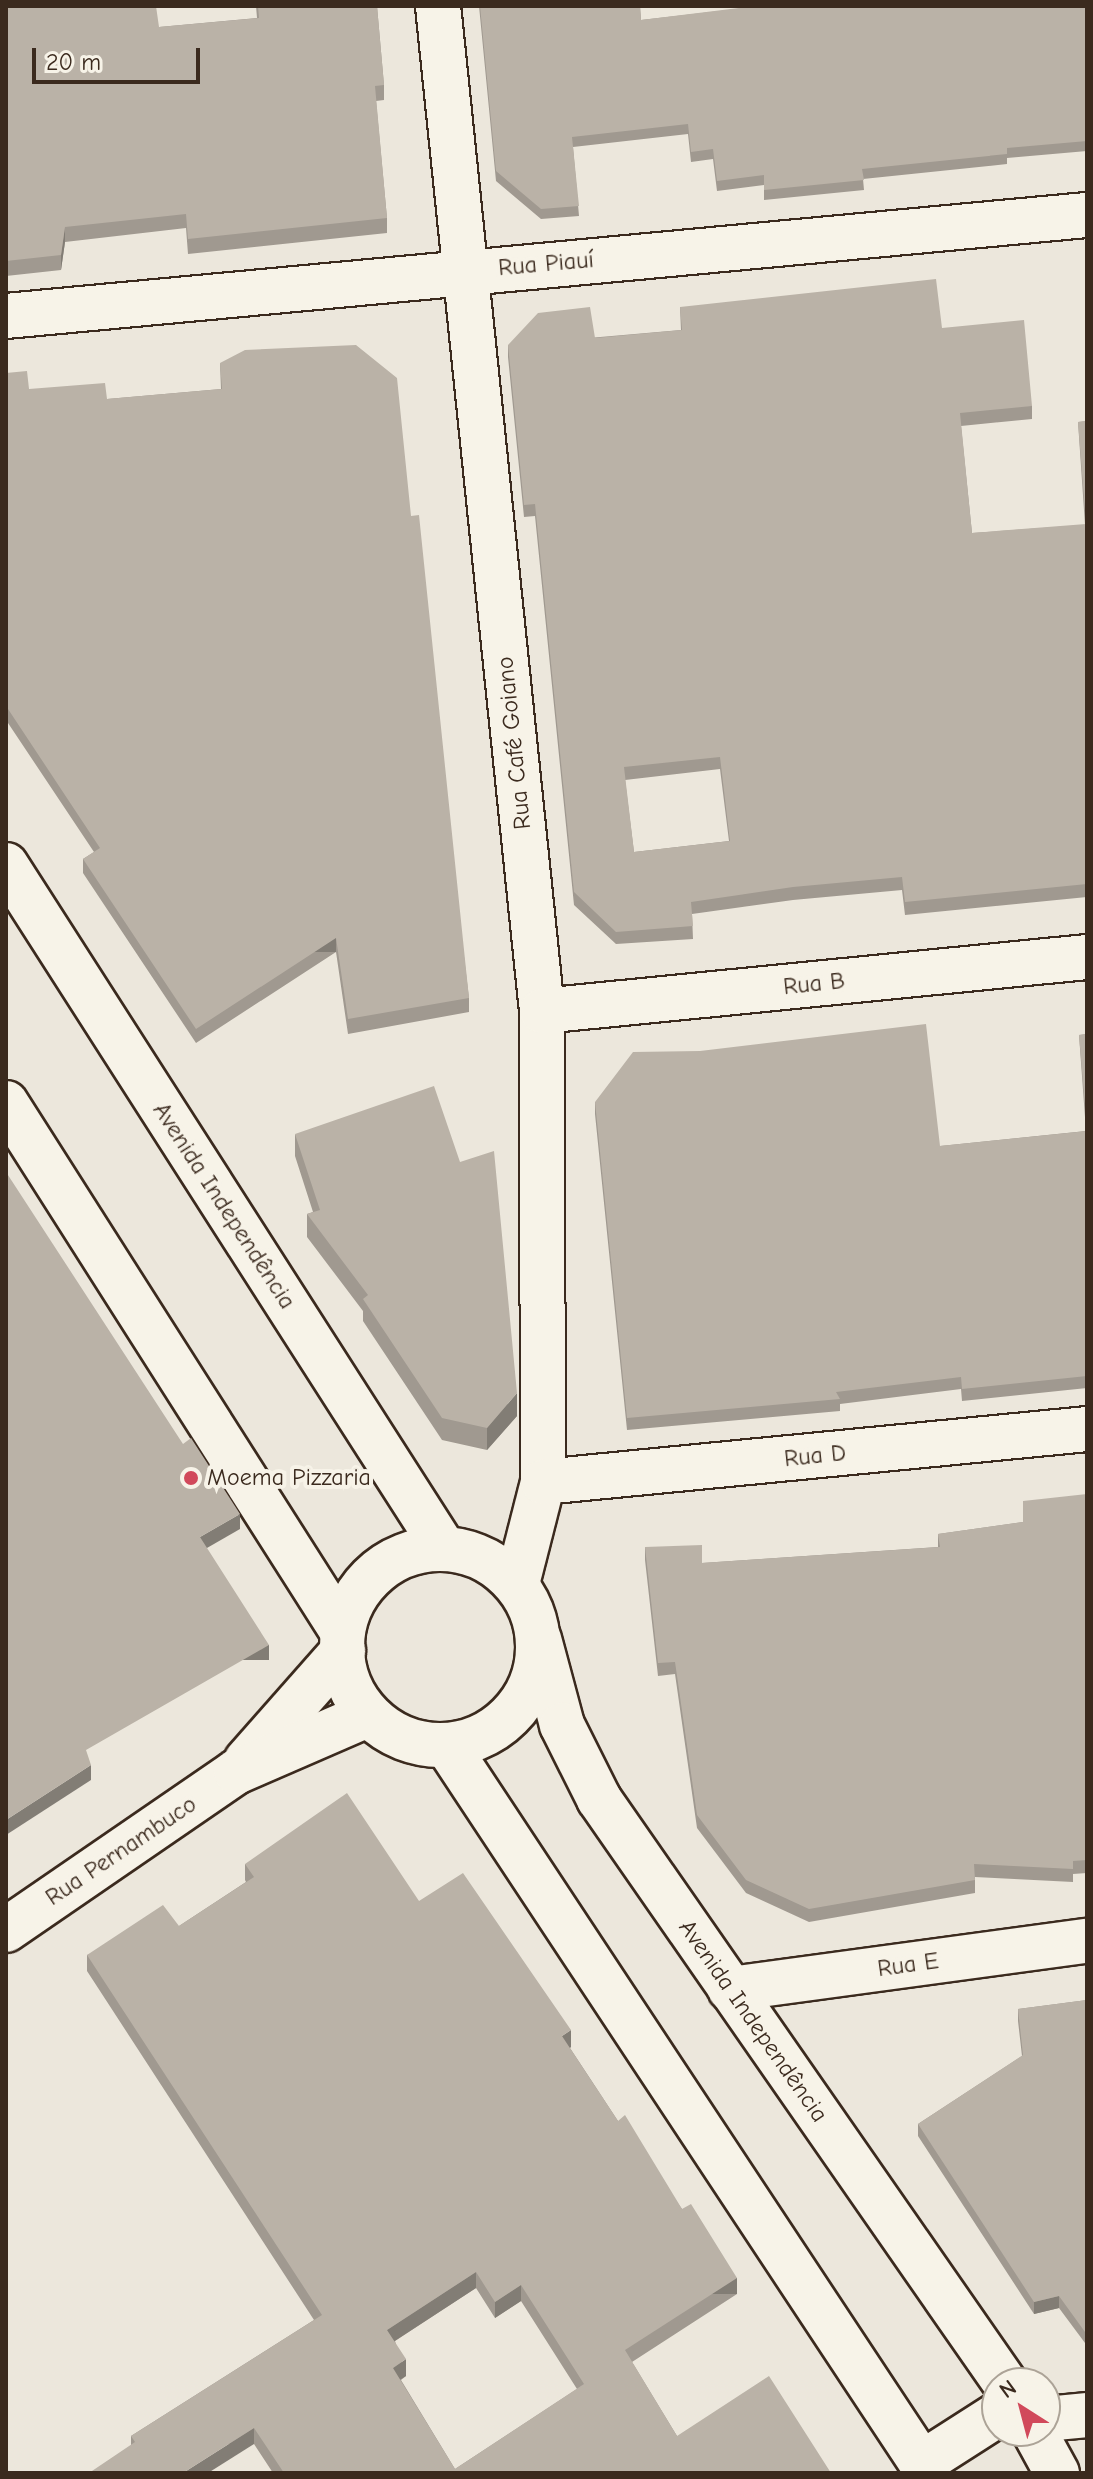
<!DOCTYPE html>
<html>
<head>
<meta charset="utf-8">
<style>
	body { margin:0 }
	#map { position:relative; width:1093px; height:2479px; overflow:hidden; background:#ece7dc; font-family:"Comic Neue",sans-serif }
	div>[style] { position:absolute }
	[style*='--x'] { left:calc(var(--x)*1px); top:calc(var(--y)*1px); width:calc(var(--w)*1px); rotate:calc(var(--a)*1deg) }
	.roads { filter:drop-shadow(2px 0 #3b2a1e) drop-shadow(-2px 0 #3b2a1e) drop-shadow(0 2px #3b2a1e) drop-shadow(0 -2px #3b2a1e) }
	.street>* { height:44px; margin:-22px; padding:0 22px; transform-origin:22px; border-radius:22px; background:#f7f3e8 }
	.secondary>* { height:44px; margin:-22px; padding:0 22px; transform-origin:22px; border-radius:22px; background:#f7f3e8 }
	.secondary>.ring { margin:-22px; padding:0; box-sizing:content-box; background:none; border:44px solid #f7f3e8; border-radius:50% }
	.wall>* { inset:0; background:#a09990 }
	.shaded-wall>* { inset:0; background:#827d75; transform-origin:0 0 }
	.building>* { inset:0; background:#bab2a7 }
	.dots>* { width:22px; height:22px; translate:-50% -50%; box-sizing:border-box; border:4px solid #f7f3e8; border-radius:50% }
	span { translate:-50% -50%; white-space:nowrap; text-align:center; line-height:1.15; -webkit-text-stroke:8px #f7f3e8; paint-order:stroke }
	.street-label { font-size:24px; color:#3b2a1e }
	.poi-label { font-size:24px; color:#3b2a1e }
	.left { translate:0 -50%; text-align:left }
	.frame { position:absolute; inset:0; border:8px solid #3b2a1e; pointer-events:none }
	.north { position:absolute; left:981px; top:2367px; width:80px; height:80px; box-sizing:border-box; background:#f7f3e8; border:2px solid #aca397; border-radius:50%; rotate:324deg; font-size:22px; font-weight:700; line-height:32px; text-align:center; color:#3b2a1e }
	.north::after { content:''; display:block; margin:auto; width:28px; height:36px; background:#d1495b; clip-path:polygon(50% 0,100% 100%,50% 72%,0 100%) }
	.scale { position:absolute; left:32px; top:48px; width:168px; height:36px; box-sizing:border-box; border:4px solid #3b2a1e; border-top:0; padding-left:10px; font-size:24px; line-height:28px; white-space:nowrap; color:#3b2a1e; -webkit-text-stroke:6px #f7f3e8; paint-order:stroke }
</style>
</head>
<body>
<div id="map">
	<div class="roads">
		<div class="street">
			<div style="--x:438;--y:6;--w:1010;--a:84.09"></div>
			<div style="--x:542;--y:1011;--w:471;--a:89.9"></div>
			<div style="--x:543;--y:1482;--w:105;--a:104.3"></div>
			<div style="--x:6;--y:316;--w:1086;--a:-5.34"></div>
			<div style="--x:542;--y:1011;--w:548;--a:-5.66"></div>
			<div style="--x:543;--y:1482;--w:547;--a:-5.56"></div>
			<div style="--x:246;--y:1761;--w:147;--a:-48.6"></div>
			<div style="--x:6;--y:1930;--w:279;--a:-34.5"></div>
			<div style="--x:236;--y:1772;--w:143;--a:-23.5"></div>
			<div style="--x:730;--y:1989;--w:360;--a:-7.7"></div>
			<div style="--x:1045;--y:2419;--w:42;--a:-5.4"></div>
		</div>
		<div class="secondary">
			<div style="--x:6;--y:865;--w:810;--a:57.35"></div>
			<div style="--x:6;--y:1103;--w:626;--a:57.53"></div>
			<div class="ring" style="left:342px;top:1549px;width:152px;height:152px"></div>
			<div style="--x:539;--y:1639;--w:89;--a:75"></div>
			<div style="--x:562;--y:1725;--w:83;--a:63.4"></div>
			<div style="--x:599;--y:1799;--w:711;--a:55.19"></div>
			<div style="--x:448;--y:1747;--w:870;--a:56.53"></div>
			<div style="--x:1034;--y:2431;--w:48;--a:61.3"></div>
			<div style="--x:922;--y:2463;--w:89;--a:-32.6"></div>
		</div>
	</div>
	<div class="wall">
		<div style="clip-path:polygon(6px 6px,159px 27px,257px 18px,256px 6px,377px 6px,384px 85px,384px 100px,376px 101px,387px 218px,387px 233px,188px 254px,186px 228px,65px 242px,61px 270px,6px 276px)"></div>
		<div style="clip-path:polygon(479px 6px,640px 6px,641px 20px,746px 8px,746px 6px,1087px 6px,1087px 151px,1007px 158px,1007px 164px,863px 179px,864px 190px,764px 200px,764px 185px,717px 191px,713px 159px,691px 162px,688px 134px,573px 147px,579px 216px,541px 219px,496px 181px)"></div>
		<div style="clip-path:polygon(evenodd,680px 307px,942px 328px,1032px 406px,1032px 419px,961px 426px,972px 533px,1085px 525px,1078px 422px,1087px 421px,1087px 897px,905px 915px,902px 890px,793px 900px,692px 914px,693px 939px,616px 944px,574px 905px,535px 516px,524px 517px,508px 357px,508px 345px,681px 330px,680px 307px,720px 769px,729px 841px,634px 852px,625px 780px,720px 769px)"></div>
		<div style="clip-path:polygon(220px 363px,411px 516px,469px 998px,469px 1012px,348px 1034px,336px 952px,196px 1043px,83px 873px,83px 859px,94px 852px,8px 723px,6px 724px,6px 373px,29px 389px,107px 399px,221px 389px)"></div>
		<div style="clip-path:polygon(1087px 1034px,1087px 1388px,962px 1401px,961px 1389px,840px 1404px,840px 1411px,627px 1430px,595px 1114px,595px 1102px,940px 1146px,1086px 1131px,1079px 1035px)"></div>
		<div style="clip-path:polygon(295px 1134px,517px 1416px,487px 1450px,442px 1440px,363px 1321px,363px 1311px,307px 1237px,307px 1214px,313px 1212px,295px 1156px)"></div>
		<div style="clip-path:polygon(1087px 1494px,1087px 1873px,1073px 1874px,1073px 1882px,975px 1877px,975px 1893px,809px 1922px,746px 1893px,697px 1828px,675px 1674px,658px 1676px,645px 1560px,645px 1547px,702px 1563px,938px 1547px,938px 1534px,1023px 1522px)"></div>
		<div style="clip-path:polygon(evenodd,245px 1864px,419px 1901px,571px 2047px,570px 2048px,618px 2121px,682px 2209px,737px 2294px,632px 2362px,677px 2436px,831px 2473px,273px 2473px,254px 2444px,131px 2445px,131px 2436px,314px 2320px,87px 1971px,87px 1955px,179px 1926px,246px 1882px,245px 1880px,245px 1864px,476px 2288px,495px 2318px,521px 2301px,577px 2389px,455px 2469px,401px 2380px,406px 2376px,395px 2341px,476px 2288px)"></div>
		<div style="clip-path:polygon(1087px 2000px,1087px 2359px,1086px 2360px,1085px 2343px,1059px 2308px,1034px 2314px,918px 2136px,918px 2124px,1022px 2056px,1018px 2021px,1018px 2009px)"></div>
	</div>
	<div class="shaded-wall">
		<div style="clip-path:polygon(65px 227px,65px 242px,61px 270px,61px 255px)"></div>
		<div style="left:8px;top:709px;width:14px;height:2px;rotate:90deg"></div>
		<div style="left:336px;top:938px;width:14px;height:167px;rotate:90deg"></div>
		<div style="clip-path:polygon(517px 1393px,517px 1416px,487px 1450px,487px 1428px)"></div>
		<div style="clip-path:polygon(240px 1514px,240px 1529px,200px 1552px,200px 1537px)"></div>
		<div style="left:269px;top:1645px;width:15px;height:211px;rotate:90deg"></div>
		<div style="clip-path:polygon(91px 1765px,91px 1780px,6px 1835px,6px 1820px)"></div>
		<div style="clip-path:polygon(571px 2030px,571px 2047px,562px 2052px,562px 2036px)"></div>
		<div style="clip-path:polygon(476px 2272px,476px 2288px,387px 2346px,387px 2330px)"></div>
		<div style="left:737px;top:2278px;width:16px;height:133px;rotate:90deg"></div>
		<div style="clip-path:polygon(521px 2285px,521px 2301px,495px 2318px,495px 2302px)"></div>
		<div style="clip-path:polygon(1059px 2296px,1059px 2308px,1034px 2314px,1034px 2302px)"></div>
		<div style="clip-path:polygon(406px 2359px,406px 2376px,393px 2384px,393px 2368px)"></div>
		<div style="clip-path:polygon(254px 2428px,254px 2444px,208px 2473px,183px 2473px)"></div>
	</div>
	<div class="building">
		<div style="clip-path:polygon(6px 6px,156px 6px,159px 27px,259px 18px,258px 6px,377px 6px,384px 85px,375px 86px,387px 218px,188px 239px,186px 214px,65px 227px,61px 255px,6px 261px)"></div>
		<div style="clip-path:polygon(480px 6px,640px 6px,641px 20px,747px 7px,747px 6px,1087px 6px,1087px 141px,1007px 148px,1007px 154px,862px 169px,864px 180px,764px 190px,764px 175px,717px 181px,713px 149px,691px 152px,688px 124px,572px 137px,579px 206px,541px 209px,496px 171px)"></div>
		<div style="clip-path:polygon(evenodd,936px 279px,942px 328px,1024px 320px,1032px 406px,960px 413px,972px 533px,1086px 524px,1078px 422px,1087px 421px,1087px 884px,905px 902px,902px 877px,793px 887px,691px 902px,693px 926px,616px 932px,574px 892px,535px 504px,524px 505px,508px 345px,538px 313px,590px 307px,595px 338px,682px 330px,680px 307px,936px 279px,720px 757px,730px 841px,634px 852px,624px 767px,720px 757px)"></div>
		<div style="clip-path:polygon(356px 345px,397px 378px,411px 516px,419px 515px,469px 998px,348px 1019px,336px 938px,196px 1029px,83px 859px,100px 848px,8px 709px,6px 710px,6px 373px,27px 371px,29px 389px,105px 383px,107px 399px,222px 389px,220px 363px,245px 350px)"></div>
		<div style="clip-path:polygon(926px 1024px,940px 1146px,1087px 1131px,1087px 1376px,962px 1389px,961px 1377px,836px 1392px,840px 1399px,627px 1418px,595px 1102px,633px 1052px,700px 1051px)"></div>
		<div style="clip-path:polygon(1087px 1034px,1087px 1130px,1079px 1035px)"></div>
		<div style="clip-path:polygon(434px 1086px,460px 1162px,494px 1151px,517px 1393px,487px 1428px,442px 1418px,363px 1299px,368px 1295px,307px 1214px,320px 1210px,295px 1134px)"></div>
		<div style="clip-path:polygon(6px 1172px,183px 1444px,191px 1438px,240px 1514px,200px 1537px,269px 1645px,86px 1750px,91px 1765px,6px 1820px)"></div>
		<div style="clip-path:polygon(1087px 1494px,1087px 1860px,1073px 1861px,1073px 1869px,974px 1864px,975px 1880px,809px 1909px,746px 1880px,697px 1815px,675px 1662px,658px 1663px,645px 1547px,702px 1545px,702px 1563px,940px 1547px,938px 1534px,1023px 1522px,1023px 1501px)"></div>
		<div style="clip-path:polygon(evenodd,347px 1793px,419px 1901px,463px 1873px,571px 2030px,562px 2036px,618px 2121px,625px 2115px,682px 2209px,691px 2204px,737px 2278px,625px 2350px,677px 2436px,769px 2376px,831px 2473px,284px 2473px,254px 2428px,183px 2473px,89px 2473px,135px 2442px,131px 2436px,322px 2315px,87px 1955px,163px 1905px,179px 1926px,254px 1877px,245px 1864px,347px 1793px,476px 2272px,495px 2302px,521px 2285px,584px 2384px,455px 2469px,393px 2368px,406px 2359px,387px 2330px,476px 2272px)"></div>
		<div style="clip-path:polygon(1087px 2000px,1087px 2348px,1086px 2348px,1085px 2332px,1059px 2296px,1034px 2302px,918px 2124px,1023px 2055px,1018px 2009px)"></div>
	</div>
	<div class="dots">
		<div style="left:191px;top:1478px;background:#d1495b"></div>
	</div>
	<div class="street-label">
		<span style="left:546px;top:264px;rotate:-5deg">Rua Piauí</span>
		<span style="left:514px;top:743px;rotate:-96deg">Rua Café Goiano</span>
		<span style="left:814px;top:984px;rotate:-6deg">Rua B</span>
		<span style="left:224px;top:1206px;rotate:57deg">Avenida Independência</span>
		<span style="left:815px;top:1456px;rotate:-6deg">Rua D</span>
		<span style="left:121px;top:1851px;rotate:-34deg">Rua Pernambuco</span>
		<span style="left:908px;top:1965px;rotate:-8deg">Rua E</span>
		<span style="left:753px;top:2021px;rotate:55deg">Avenida Independência</span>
	</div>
	<div class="poi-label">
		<span class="left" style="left:207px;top:1478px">Moema Pizzaria</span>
	</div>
	<div class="frame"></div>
	<div class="north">N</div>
	<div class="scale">20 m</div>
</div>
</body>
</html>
